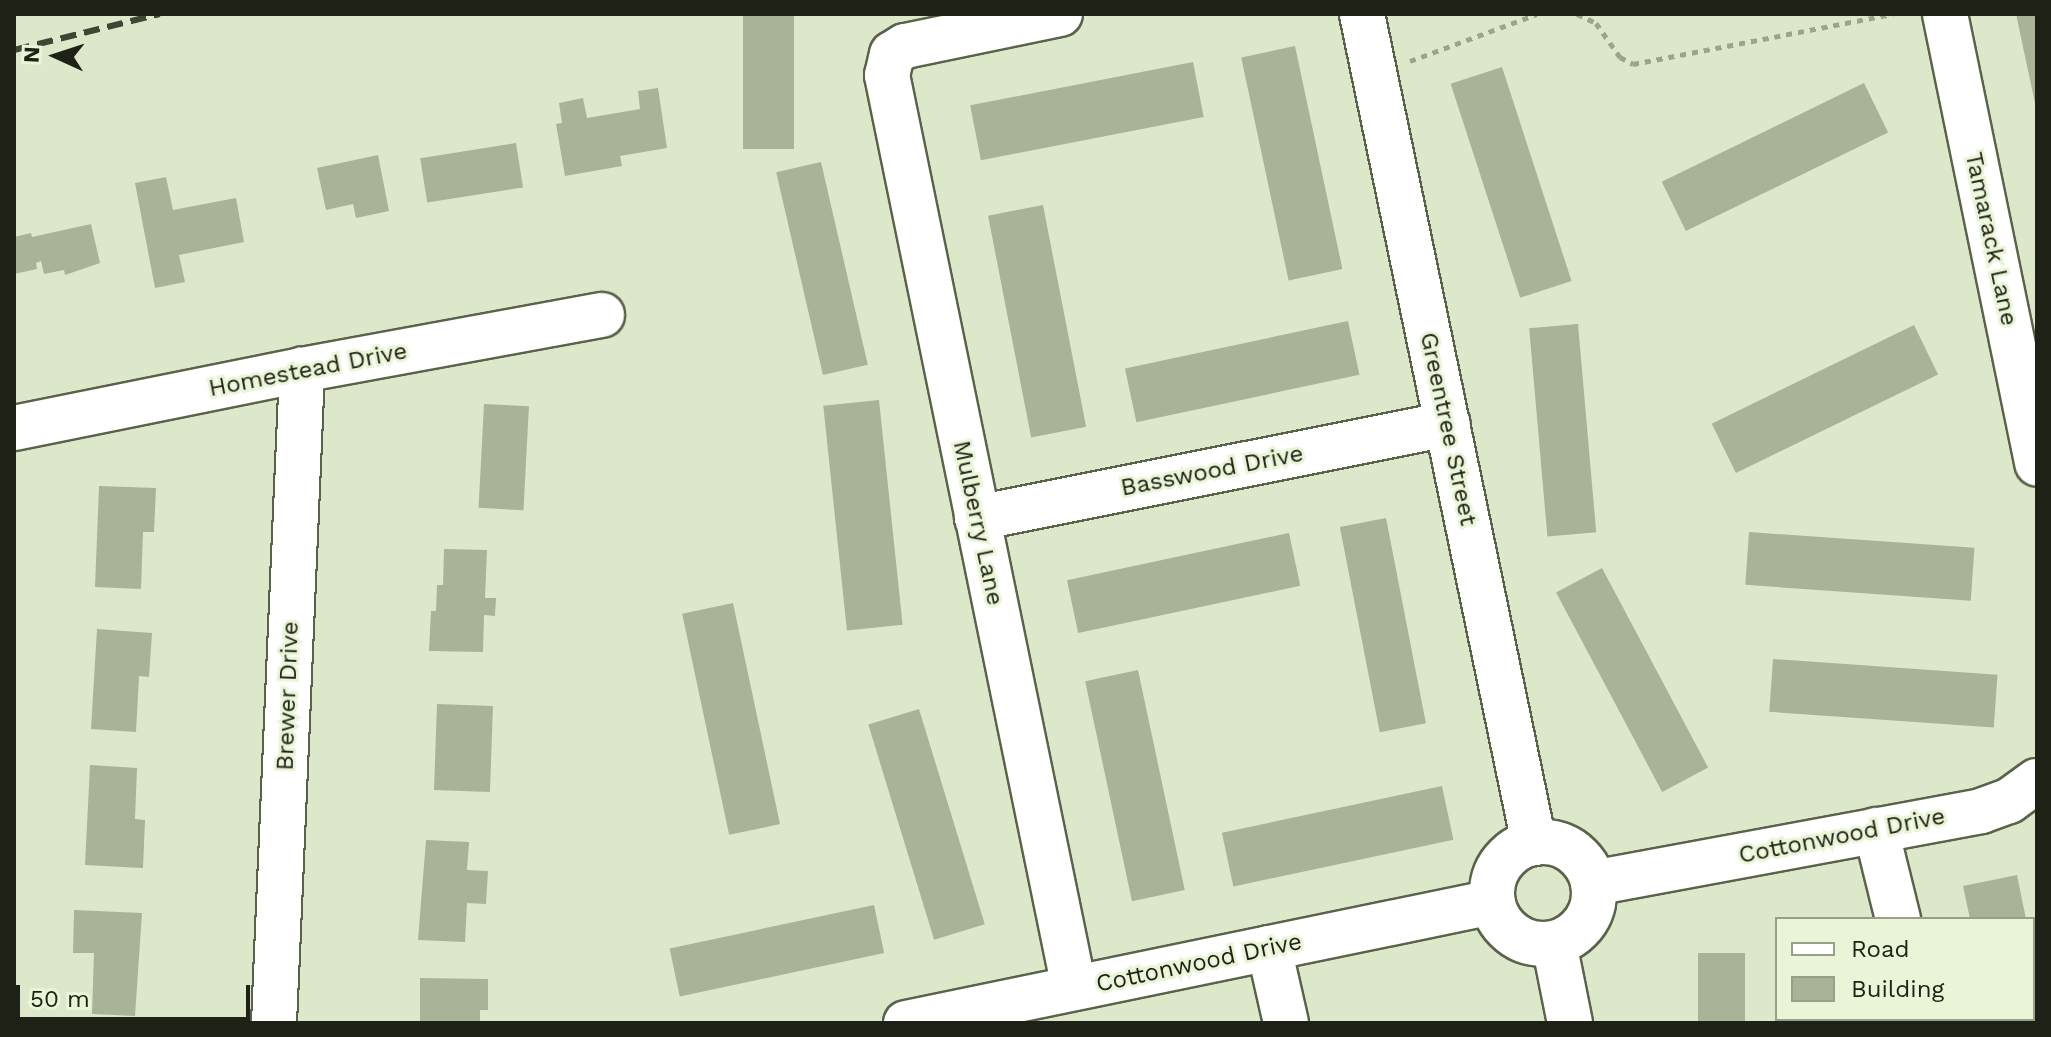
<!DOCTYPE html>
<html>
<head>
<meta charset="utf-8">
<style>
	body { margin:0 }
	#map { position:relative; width:2051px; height:1037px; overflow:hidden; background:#dde8ca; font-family:"Work Sans",sans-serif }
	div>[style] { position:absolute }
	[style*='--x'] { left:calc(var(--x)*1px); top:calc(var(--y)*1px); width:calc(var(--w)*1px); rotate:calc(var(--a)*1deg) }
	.building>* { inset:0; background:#a9b396; transform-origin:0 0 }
	.path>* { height:5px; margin-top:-2.5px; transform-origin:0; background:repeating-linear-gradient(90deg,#9ba48c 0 6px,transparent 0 12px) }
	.roads { filter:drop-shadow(2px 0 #5a6349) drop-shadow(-2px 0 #5a6349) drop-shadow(0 2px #5a6349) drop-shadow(0 -2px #5a6349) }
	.minor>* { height:44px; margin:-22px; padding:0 22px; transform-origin:22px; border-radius:22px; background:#fff }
	.minor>.ring { margin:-22px; padding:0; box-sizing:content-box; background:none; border:44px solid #fff; border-radius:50% }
	.rail>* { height:6px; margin-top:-3px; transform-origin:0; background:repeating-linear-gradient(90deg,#404536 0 16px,transparent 0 24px) }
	span { translate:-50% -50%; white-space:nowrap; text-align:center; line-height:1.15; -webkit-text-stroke:6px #eaf5d7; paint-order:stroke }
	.street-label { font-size:24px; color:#1d2116 }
	.frame { position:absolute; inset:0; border:16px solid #1d2116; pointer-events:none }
	.legend { position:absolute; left:1775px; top:917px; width:260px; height:104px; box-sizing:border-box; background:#eaf5d7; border:2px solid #98a08a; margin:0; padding:10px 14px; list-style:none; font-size:24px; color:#1d2116 }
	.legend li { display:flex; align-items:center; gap:16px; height:40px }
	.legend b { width:40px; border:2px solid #98a08a }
	.north { position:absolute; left:16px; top:16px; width:80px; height:80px; -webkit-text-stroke:6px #eaf5d7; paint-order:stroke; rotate:273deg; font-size:22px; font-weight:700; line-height:32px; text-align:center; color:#1d2116 }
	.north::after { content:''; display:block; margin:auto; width:28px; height:36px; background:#1d2116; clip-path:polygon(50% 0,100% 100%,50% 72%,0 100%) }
	.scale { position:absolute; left:16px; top:985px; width:234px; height:36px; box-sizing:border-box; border:4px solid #1d2116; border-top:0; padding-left:10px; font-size:24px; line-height:28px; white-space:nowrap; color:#1d2116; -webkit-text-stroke:6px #eaf5d7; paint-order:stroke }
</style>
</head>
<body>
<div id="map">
	<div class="building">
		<div style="left:743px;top:14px;width:51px;height:135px"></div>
		<div style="clip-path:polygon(2016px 14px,2037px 14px,2037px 108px,2036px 108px)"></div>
		<div style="left:1295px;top:46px;width:228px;height:55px;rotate:78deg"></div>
		<div style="left:1193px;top:62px;width:56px;height:227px;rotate:79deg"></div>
		<div style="left:1502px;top:67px;width:225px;height:54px;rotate:72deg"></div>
		<div style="left:1864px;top:83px;width:55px;height:225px;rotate:64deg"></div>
		<div style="clip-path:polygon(658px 88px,667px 148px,620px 156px,622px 166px,565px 176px,556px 124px,562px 123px,559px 103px,583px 98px,587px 118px,640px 109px,638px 91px)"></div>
		<div style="left:516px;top:143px;width:45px;height:97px;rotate:81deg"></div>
		<div style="clip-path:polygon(378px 155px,389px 211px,356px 218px,353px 204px,326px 210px,317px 168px)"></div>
		<div style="left:821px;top:162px;width:208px;height:46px;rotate:77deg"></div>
		<div style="clip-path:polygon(166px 177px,173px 210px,236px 198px,244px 242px,179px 255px,185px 282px,155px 288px,135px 183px)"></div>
		<div style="left:1043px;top:205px;width:226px;height:56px;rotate:79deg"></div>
		<div style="clip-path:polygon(91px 224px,100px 263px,65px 275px,64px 270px,44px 274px,41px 261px,36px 263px,37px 269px,14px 274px,14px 237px,31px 233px,32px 237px)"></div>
		<div style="left:1348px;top:321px;width:55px;height:228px;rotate:78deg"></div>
		<div style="left:1578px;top:324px;width:209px;height:49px;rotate:85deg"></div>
		<div style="left:1914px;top:325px;width:55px;height:225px;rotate:64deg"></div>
		<div style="left:879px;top:400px;width:226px;height:56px;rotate:84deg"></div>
		<div style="left:484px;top:404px;width:45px;height:104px;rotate:3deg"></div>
		<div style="clip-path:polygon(99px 486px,156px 488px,154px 532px,143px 532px,141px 589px,95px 587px)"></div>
		<div style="left:1386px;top:518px;width:209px;height:47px;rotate:79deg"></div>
		<div style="left:1749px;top:532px;width:226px;height:53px;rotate:4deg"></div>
		<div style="left:1289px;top:533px;width:54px;height:227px;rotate:78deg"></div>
		<div style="clip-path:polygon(444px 549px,487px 550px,485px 598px,496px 598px,495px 616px,484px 615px,483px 652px,429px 651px,431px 611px,436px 611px,437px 585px,443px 585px)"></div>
		<div style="left:1602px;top:568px;width:226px;height:52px;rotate:62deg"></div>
		<div style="left:733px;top:603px;width:226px;height:52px;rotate:78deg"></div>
		<div style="clip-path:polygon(97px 629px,152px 633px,149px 677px,139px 676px,136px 732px,91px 729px)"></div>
		<div style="left:1773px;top:659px;width:225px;height:53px;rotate:4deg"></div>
		<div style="left:1138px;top:670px;width:225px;height:54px;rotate:78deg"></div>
		<div style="left:437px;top:704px;width:56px;height:86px;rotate:2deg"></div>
		<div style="left:919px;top:709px;width:225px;height:53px;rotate:73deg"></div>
		<div style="clip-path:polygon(90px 765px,137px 768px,135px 819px,145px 820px,143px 868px,85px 865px)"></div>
		<div style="left:1442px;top:786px;width:55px;height:225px;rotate:78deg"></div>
		<div style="clip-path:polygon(426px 840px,469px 842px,467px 870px,488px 871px,486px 904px,467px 903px,465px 942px,418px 940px)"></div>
		<div style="clip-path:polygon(2017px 875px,2026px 919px,1970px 919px,1963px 886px)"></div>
		<div style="left:874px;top:905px;width:49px;height:209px;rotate:78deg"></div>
		<div style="clip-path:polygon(74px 910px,142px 913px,135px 1016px,92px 1014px,94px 953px,73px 953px)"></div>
		<div style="left:1698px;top:953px;width:47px;height:70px"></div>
		<div style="clip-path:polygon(2033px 962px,2037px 975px,2037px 1023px,1991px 1023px,1990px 1019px,2033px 1019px)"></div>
		<div style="clip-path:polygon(420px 978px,488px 979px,488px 1010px,480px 1010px,480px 1023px,420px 1023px)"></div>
	</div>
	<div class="path">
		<div style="--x:1577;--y:14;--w:21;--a:25"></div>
		<div style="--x:1596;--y:23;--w:42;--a:54.8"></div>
		<div style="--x:1620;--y:57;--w:15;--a:28"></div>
		<div style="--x:1633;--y:64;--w:265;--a:-10.9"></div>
		<div style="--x:1410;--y:61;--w:135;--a:-20.3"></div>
	</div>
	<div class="roads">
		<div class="minor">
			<div style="--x:1060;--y:14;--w:158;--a:168.3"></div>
			<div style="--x:905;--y:46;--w:15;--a:148"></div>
			<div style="--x:892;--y:54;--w:22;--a:103"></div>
			<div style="--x:887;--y:75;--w:932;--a:78.42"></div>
			<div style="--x:1362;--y:14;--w:847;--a:78.28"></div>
			<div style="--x:1945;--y:14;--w:459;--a:78.4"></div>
			<div style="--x:14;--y:428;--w:294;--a:-11.4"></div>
			<div style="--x:302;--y:370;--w:305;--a:-10.4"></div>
			<div style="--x:977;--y:518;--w:480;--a:-11.3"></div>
			<div style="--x:1876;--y:830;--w:92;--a:76.1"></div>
			<div class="ring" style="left:1492px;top:842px;width:58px;height:58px"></div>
			<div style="--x:1593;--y:883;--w:395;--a:-10.5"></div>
			<div style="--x:1981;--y:811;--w:30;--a:-20"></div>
			<div style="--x:2009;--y:801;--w:34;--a:-36"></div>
			<div style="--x:1554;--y:943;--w:82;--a:78.7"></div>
			<div style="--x:1269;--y:948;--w:77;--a:77.2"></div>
			<div style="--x:1923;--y:1019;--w:4;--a:76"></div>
			<div style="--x:274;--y:1023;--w:654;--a:-87.54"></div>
			<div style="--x:906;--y:1023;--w:599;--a:-11.65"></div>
		</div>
	</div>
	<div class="rail">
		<div style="--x:14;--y:50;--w:150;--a:-13.9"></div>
	</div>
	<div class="street-label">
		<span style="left:1991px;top:239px;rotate:78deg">Tamarack Lane</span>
		<span style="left:308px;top:370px;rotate:-11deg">Homestead Drive</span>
		<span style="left:1448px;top:429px;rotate:78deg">Greentree Street</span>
		<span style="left:1212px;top:471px;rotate:-11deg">Basswood Drive</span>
		<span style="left:978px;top:523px;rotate:78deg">Mulberry Lane</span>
		<span style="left:288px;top:696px;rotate:-88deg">Brewer Drive</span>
		<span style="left:1842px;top:836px;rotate:-11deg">Cottonwood Drive</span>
		<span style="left:1199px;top:963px;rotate:-12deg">Cottonwood Drive</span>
	</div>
	<div class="frame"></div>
	<ul class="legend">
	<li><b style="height:10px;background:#fff"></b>Road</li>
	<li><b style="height:22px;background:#a9b396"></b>Building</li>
	</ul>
	<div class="north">N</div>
	<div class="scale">50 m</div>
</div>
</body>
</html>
